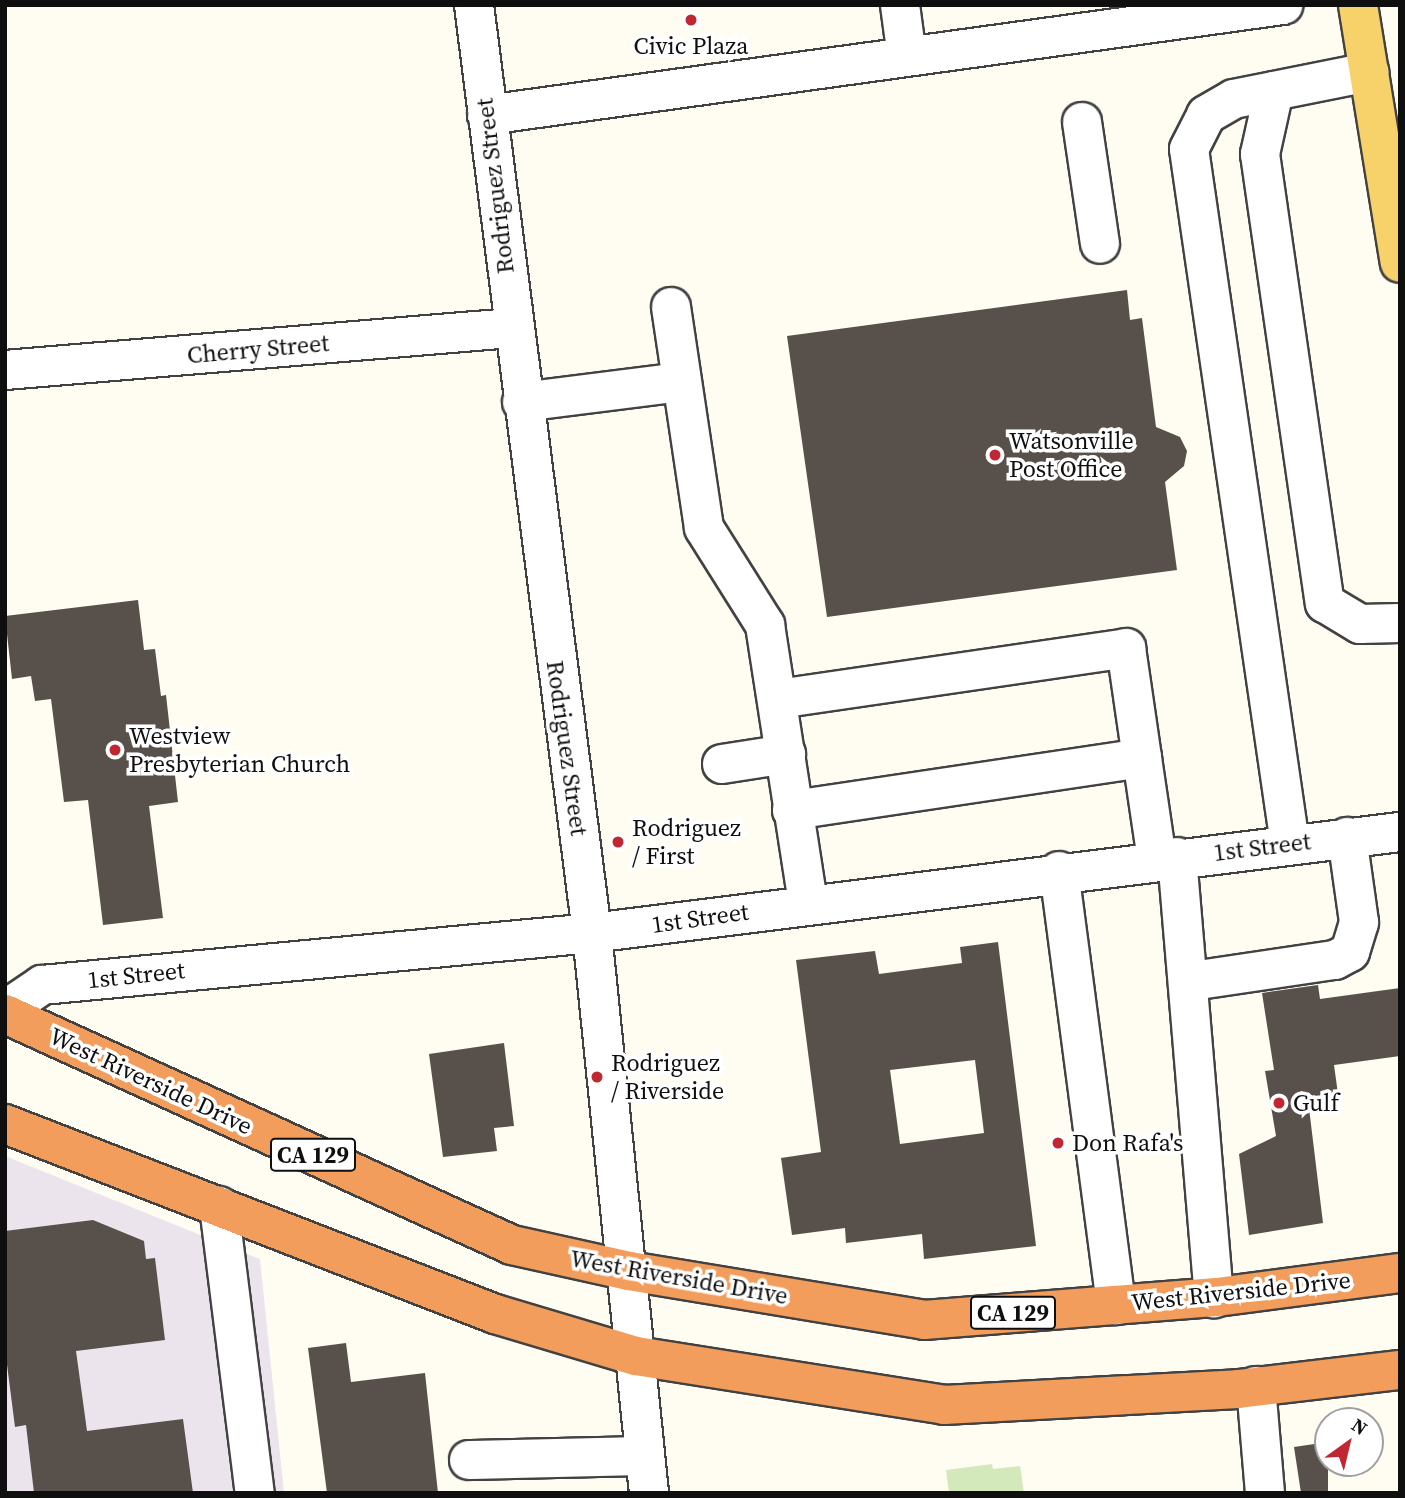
<!DOCTYPE html>
<html>
<head>
<meta charset="utf-8">
<style>
	body { margin:0 }
	#map { position:relative; width:1405px; height:1498px; overflow:hidden; background:#fffcf1; font-family:"Source Serif 4",serif }
	div>[style] { position:absolute }
	[style*='--x'] { left:calc(var(--x)*1px); top:calc(var(--y)*1px); width:calc(var(--w)*1px); rotate:calc(var(--a)*1deg) }
	.industrial>* { inset:0; background:#ece4ed }
	.green>* { inset:0; background:#d4e9bb }
	.building>* { inset:0; background:#58504b }
	.roads { filter:drop-shadow(2px 0 #424242) drop-shadow(-2px 0 #424242) drop-shadow(0 2px #424242) drop-shadow(0 -2px #424242) }
	.minor>* { height:38px; margin:-19px; padding:0 19px; transform-origin:19px; border-radius:19px; background:#fff }
	.major>* { height:38px; margin:-19px; padding:0 19px; transform-origin:19px; border-radius:19px; background:#f7d169 }
	.highway>* { height:38px; margin:-19px; padding:0 19px; transform-origin:19px; border-radius:19px; background:#f39d5c }
	.dots>* { width:19px; height:19px; translate:-50% -50%; box-sizing:border-box; border:4px solid #fff; border-radius:50% }
	span { translate:-50% -50%; white-space:nowrap; text-align:center; line-height:1.15; -webkit-text-stroke:7px #fff; paint-order:stroke }
	.shield-label span { padding:2px 5px; background:#fff; border:2px solid; border-radius:5px; -webkit-text-stroke-width:0 }
	.shield-label { font-size:23px; color:#0f0f0f; font-weight:700 }
	.poi-label { font-size:24px; color:#0f0f0f }
	.left { translate:0 -50%; text-align:left }
	.street-label { font-size:24px; color:#0f0f0f }
	.frame { position:absolute; inset:0; border:7px solid #0f0f0f; pointer-events:none }
	.north { position:absolute; left:1314px; top:1407px; width:70px; height:70px; box-sizing:border-box; background:#fff; border:2px solid #9f9f9f; border-radius:50%; rotate:34deg; font-size:19px; font-weight:700; line-height:28px; text-align:center; color:#0f0f0f }
	.north::after { content:''; display:block; margin:auto; width:24px; height:32px; background:#bf2832; clip-path:polygon(50% 0,100% 100%,50% 72%,0 100%) }
</style>
</head>
<body>
<div id="map">
	<div class="industrial">
		<div style="clip-path:polygon(5px 1156px,260px 1259px,284px 1493px,5px 1493px)"></div>
	</div>
	<div class="green">
		<div style="clip-path:polygon(992px 1464px,993px 1469px,1020px 1466px,1024px 1493px,949px 1493px,946px 1470px)"></div>
	</div>
	<div class="building">
		<div style="clip-path:polygon(1127px 290px,1130px 320px,1142px 318px,1156px 427px,1180px 437px,1187px 451px,1184px 466px,1165px 482px,1177px 570px,827px 617px,787px 336px)"></div>
		<div style="clip-path:polygon(138px 600px,144px 650px,155px 649px,161px 696px,166px 695px,178px 802px,149px 806px,163px 918px,103px 925px,88px 800px,64px 802px,51px 699px,35px 701px,31px 676px,12px 679px,5px 616px)"></div>
		<div style="clip-path:polygon(evenodd,998px 942px,1036px 1246px,924px 1259px,922px 1234px,846px 1243px,845px 1228px,792px 1235px,781px 1158px,821px 1152px,796px 960px,875px 951px,879px 974px,962px 963px,960px 947px,998px 942px,975px 1060px,984px 1133px,900px 1144px,890px 1070px,975px 1060px)"></div>
		<div style="clip-path:polygon(1318px 985px,1320px 999px,1400px 988px,1400px 1056px,1334px 1065px,1338px 1094px,1309px 1108px,1323px 1223px,1249px 1235px,1239px 1154px,1276px 1136px,1265px 1071px,1274px 1070px,1262px 993px)"></div>
		<div style="clip-path:polygon(504px 1043px,514px 1126px,494px 1128px,497px 1151px,443px 1157px,429px 1054px)"></div>
		<div style="clip-path:polygon(93px 1220px,144px 1241px,146px 1259px,155px 1258px,165px 1340px,76px 1351px,87px 1431px,183px 1419px,193px 1493px,34px 1493px,26px 1425px,15px 1427px,5px 1349px,5px 1231px)"></div>
		<div style="clip-path:polygon(346px 1343px,351px 1382px,425px 1373px,438px 1493px,327px 1493px,308px 1348px)"></div>
		<div style="clip-path:polygon(1328px 1442px,1328px 1493px,1301px 1493px,1294px 1447px)"></div>
	</div>
	<div class="roads">
		<div class="minor">
			<div style="--x:474;--y:5;--w:935;--a:82.75"></div>
			<div style="--x:592;--y:933;--w:563;--a:84.19"></div>
			<div style="--x:900;--y:5;--w:52;--a:82.3"></div>
			<div style="--x:1274;--y:91;--w:65;--a:102.5"></div>
			<div style="--x:1260;--y:154;--w:454;--a:81.8"></div>
			<div style="--x:1325;--y:603;--w:41;--a:31"></div>
			<div style="--x:1360;--y:624;--w:40;--a:-1.4"></div>
			<div style="--x:487;--y:115;--w:804;--a:-7.87"></div>
			<div style="--x:1082;--y:122;--w:123;--a:81.6"></div>
			<div style="--x:671;--y:307;--w:223;--a:81.5"></div>
			<div style="--x:704;--y:528;--w:115;--a:57.8"></div>
			<div style="--x:765;--y:625;--w:280;--a:81.2"></div>
			<div style="--x:5;--y:370;--w:508;--a:-4.74"></div>
			<div style="--x:522;--y:402;--w:160;--a:-7.2"></div>
			<div style="--x:778;--y:699;--w:352;--a:-8.3"></div>
			<div style="--x:1126;--y:648;--w:111;--a:81.7"></div>
			<div style="--x:1142;--y:758;--w:354;--a:171.5"></div>
			<div style="--x:1142;--y:758;--w:102;--a:81.6"></div>
			<div style="--x:722;--y:764;--w:65;--a:-8.9"></div>
			<div style="--x:1290;--y:844;--w:702;--a:-98.27"></div>
			<div style="--x:1189;--y:149;--w:38;--a:-63"></div>
			<div style="--x:1206;--y:115;--w:32;--a:-30"></div>
			<div style="--x:1234;--y:99;--w:138;--a:-11.3"></div>
			<div style="--x:1177;--y:857;--w:443;--a:85.2"></div>
			<div style="--x:1059;--y:871;--w:438;--a:82.5"></div>
			<div style="--x:1192;--y:981;--w:145;--a:-8.4"></div>
			<div style="--x:1335;--y:960;--w:17;--a:-28"></div>
			<div style="--x:1350;--y:952;--w:31;--a:-73"></div>
			<div style="--x:1359;--y:922;--w:86;--a:-98"></div>
			<div style="--x:5;--y:1010;--w:45;--a:-34"></div>
			<div style="--x:42;--y:985;--w:552;--a:-5.4"></div>
			<div style="--x:592;--y:933;--w:814;--a:-7.13"></div>
			<div style="--x:219;--y:1206;--w:289;--a:82.9"></div>
			<div style="--x:1256;--y:1386;--w:107;--a:85.2"></div>
			<div style="--x:469;--y:1460;--w:175;--a:-1.3"></div>
		</div>
		<div class="major">
			<div style="--x:1358;--y:5;--w:261;--a:80.8"></div>
		</div>
		<div class="highway">
			<div style="--x:5;--y:1014;--w:557;--a:24.5"></div>
			<div style="--x:512;--y:1245;--w:120;--a:12.5"></div>
			<div style="--x:629;--y:1271;--w:299;--a:9.4"></div>
			<div style="--x:924;--y:1320;--w:294;--a:-4.5"></div>
			<div style="--x:1217;--y:1297;--w:185;--a:-7.5"></div>
			<div style="--x:5;--y:1124;--w:526;--a:21.19"></div>
			<div style="--x:495;--y:1314;--w:147;--a:16.6"></div>
			<div style="--x:636;--y:1356;--w:312;--a:9"></div>
			<div style="--x:944;--y:1405;--w:294;--a:-3.1"></div>
			<div style="--x:1238;--y:1389;--w:163;--a:-6.7"></div>
		</div>
	</div>
	<div class="dots">
		<div style="left:691px;top:20px;background:#bf2832"></div>
		<div style="left:995px;top:455px;background:#bf2832"></div>
		<div style="left:115px;top:750px;background:#bf2832"></div>
		<div style="left:618px;top:842px;background:#bf2832"></div>
		<div style="left:597px;top:1077px;background:#bf2832"></div>
		<div style="left:1279px;top:1103px;background:#bf2832"></div>
		<div style="left:1058px;top:1143px;background:#bf2832"></div>
	</div>
	<div class="shield-label">
		<span style="left:313px;top:1155px">CA 129</span>
		<span style="left:1013px;top:1313px">CA 129</span>
	</div>
	<div class="poi-label">
		<span style="left:691px;top:46px">Civic Plaza</span>
		<span class="left" style="left:1009px;top:455px">Watsonville<br>Post Office</span>
		<span class="left" style="left:129px;top:750px">Westview<br>Presbyterian Church</span>
		<span class="left" style="left:632px;top:842px">Rodriguez<br>/ First</span>
		<span class="left" style="left:611px;top:1077px">Rodriguez<br>/ Riverside</span>
		<span class="left" style="left:1293px;top:1103px">Gulf</span>
		<span class="left" style="left:1072px;top:1143px">Don Rafa's</span>
	</div>
	<div class="street-label">
		<span style="left:495px;top:186px;rotate:-97deg">Rodriguez Street</span>
		<span style="left:258px;top:349px;rotate:-5deg">Cherry Street</span>
		<span style="left:567px;top:748px;rotate:82deg">Rodriguez Street</span>
		<span style="left:1262px;top:847px;rotate:-7deg">1st Street</span>
		<span style="left:700px;top:918px;rotate:-8deg">1st Street</span>
		<span style="left:136px;top:975px;rotate:-6deg">1st Street</span>
		<span style="left:151px;top:1081px;rotate:25deg">West Riverside Drive</span>
		<span style="left:679px;top:1277px;rotate:10deg">West Riverside Drive</span>
		<span style="left:1241px;top:1291px;rotate:-6deg">West Riverside Drive</span>
	</div>
	<div class="frame"></div>
	<div class="north">N</div>
</div>
</body>
</html>
